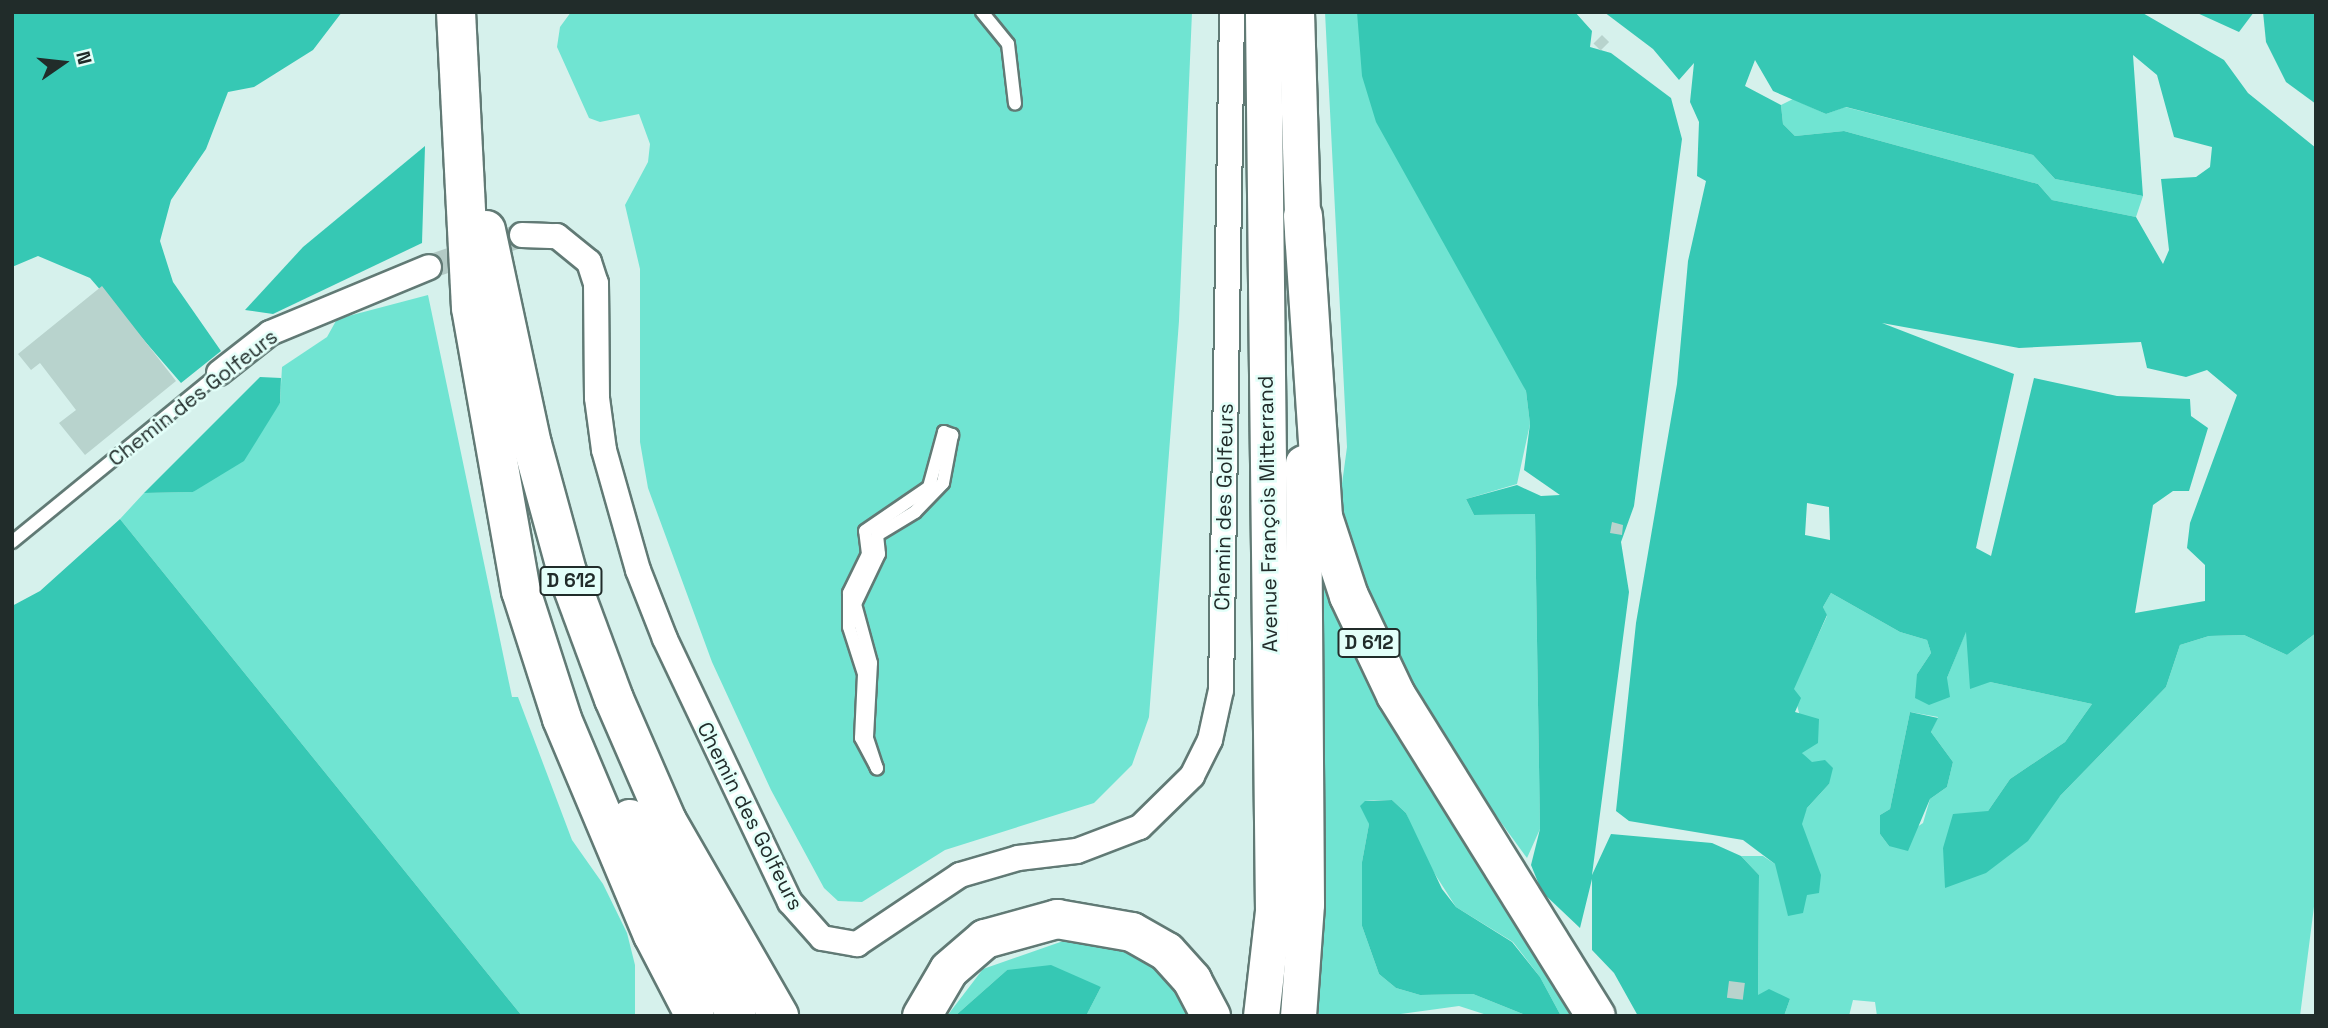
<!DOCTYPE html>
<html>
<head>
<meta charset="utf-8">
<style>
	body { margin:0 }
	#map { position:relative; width:2328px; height:1028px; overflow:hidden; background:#d6f1ec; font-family:"Space Grotesk",sans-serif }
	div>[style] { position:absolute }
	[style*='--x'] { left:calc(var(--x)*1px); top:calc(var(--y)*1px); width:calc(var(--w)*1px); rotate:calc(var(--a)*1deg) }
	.green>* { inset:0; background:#70e4d2 }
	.forest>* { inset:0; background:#36c8b4 }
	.building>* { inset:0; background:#b8d3cd; transform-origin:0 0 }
	.minor-tunnel>* { height:24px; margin-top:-12px; transform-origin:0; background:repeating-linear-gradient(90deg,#b2cac5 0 24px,transparent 0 36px) }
	.roads { filter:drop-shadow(2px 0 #617a75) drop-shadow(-2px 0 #617a75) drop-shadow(0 2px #617a75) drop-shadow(0 -2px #617a75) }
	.service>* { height:12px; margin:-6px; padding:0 6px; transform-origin:6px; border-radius:6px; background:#fff }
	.minor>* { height:24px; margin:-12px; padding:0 12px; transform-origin:12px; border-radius:12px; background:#fff }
	.secondary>* { height:35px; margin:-17.5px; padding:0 17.5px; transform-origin:17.5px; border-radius:17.5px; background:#fff }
	.trunk>* { height:38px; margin:-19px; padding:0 19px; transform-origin:19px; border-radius:19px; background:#fff }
	span { translate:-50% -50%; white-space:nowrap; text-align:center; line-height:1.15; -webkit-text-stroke:5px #e3fff9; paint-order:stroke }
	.shield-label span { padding:2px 5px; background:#e3fff9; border:2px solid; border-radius:5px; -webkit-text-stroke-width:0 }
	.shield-label { font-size:19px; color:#212c2a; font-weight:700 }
	.street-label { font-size:21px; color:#212c2a }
	.frame { position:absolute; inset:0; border:14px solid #212c2a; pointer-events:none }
	.north { position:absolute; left:28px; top:28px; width:70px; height:70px; -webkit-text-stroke:5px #e3fff9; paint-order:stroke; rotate:76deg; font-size:19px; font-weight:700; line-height:28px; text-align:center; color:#212c2a }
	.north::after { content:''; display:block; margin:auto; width:24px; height:32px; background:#212c2a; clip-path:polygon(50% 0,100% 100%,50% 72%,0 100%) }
</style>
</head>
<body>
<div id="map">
	<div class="green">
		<div style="clip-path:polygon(571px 12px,1192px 12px,1179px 321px,1149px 717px,1132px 765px,1094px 803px,945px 850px,862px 902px,838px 901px,824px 888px,771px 790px,712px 662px,648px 488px,640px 442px,640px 269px,625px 205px,648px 162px,650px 144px,639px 114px,600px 122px,589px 118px,557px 47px,560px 27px)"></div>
		<div style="clip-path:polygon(1325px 12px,1357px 12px,1526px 391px,1530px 424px,1517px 484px,1466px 499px,1474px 515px,1535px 514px,1540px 829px,1527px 858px,1433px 729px,1356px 567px,1339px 506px,1347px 447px)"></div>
		<div style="clip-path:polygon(1793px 99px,1826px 114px,1845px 107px,2033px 155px,2055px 179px,2143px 196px,2136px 217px,2052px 200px,2038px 184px,1844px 131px,1795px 136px,1783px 124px,1781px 105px)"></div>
		<div style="clip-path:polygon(428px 295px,512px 697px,518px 697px,572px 840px,603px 884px,627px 933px,635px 965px,635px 1016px,522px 1016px,120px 519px,144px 493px,193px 492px,280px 403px,282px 367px,327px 337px,337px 319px)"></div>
		<div style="clip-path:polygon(1313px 532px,1342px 631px,1385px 713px,1574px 1016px,1561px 1016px,1540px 977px,1513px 942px,1456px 907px,1422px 854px,1406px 813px,1392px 800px,1374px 800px,1365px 801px,1369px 824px,1362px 862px,1362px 926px,1379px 974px,1396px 988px,1420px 995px,1473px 994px,1528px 1016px,1490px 1016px,1459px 1006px,1386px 1016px,1319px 1016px)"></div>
		<div style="clip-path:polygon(evenodd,1831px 593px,1900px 632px,1927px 640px,1931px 653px,1917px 674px,1947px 678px,1966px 631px,1990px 682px,2092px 704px,2065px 742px,2010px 779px,1988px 811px,1943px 848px,2060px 796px,2166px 687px,2180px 645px,2209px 636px,2244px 635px,2287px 655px,2316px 633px,2316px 891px,2300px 1016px,1877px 1016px,1875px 1002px,1853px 1000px,1849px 1016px,1784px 1016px,1790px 999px,1758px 996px,1759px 875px,1741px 856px,1763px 856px,1775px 864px,1807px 808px,1829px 784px,1801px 752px,1807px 745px,1793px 689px,1827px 616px,1823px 607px,1831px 593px,1910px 712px,1938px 717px,1931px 732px,1953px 762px,1947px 787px,1930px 799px,1923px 823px,1889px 846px,1880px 834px,1880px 815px,1890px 809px,1910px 712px)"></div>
		<div style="clip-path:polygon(1069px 939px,1115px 942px,1160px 963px,1194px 1016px,1086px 1016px,1101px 987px,1007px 970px,955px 1016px,947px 1016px,983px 969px)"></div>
	</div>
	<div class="forest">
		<div style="clip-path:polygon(12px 12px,342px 12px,313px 50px,254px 87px,228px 92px,206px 149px,171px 200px,160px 241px,173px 282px,221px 351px,181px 383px,90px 278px,38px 256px,12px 267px)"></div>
		<div style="clip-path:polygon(1357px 12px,1575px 12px,1592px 31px,1590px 47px,1611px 53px,1671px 98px,1682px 139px,1634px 506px,1621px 542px,1629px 592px,1592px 875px,1611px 834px,1712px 843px,1741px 856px,1759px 875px,1758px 995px,1769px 989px,1790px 999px,1784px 1016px,1638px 1016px,1614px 973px,1592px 950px,1592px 879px,1580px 928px,1542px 892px,1531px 865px,1540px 829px,1535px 514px,1474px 515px,1466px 499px,1517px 485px,1541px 496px,1560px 495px,1524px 470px,1530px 424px,1526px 391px,1376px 122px,1362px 76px)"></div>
		<div style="clip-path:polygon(evenodd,1604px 12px,2141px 12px,2224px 60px,2248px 93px,2316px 148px,2316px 633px,2287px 655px,2244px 635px,2209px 636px,2180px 645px,2166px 687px,2060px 796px,2028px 841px,1986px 873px,1945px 888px,1943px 848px,1953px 814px,1988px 811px,2010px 779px,2065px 742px,2092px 704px,1990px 682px,1970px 689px,1966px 632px,1947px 678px,1950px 697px,1929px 705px,1915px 698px,1917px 674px,1931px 653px,1927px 640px,1900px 632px,1831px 593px,1823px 607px,1827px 615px,1794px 689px,1801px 698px,1795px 712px,1819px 719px,1818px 743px,1802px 753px,1812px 762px,1825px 760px,1833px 768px,1829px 784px,1807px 808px,1802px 824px,1821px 875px,1819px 893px,1807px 895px,1803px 913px,1788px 916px,1775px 864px,1743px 840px,1629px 821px,1616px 811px,1636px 623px,1677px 384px,1688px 261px,1706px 181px,1697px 176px,1699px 122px,1690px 102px,1694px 63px,1679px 80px,1653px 49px,1604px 12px,2133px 55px,2157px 75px,2174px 137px,2212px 147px,2210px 167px,2196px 177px,2161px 179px,2169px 250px,2163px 264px,2136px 217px,2052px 200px,2038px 184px,1844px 131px,1795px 136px,1783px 124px,1781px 105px,1745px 86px,1755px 60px,1773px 91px,1826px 114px,1846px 107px,2033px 155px,2055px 179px,2143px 196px,2133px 55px,1604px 12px,1882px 323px,2019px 348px,2141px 342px,2147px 368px,2186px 377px,2207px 370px,2237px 395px,2190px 523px,2187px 548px,2205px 565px,2205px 601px,2135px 613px,2153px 505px,2173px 491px,2189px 491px,2208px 428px,2191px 416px,2190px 399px,2117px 396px,2034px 378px,1991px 556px,1976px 548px,2014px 374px,1882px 323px,1604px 12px,1807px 503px,1829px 507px,1830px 540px,1805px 535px,1807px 503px)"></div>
		<div style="clip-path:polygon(2195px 12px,2254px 12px,2239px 32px)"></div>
		<div style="clip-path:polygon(2263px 12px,2316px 12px,2316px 104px,2286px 82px,2266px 42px)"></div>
		<div style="clip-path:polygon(425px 146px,422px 243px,273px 314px,245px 310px,303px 247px)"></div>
		<div style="clip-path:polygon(260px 377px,281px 378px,280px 403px,244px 461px,193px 492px,144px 493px)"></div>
		<div style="clip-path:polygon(120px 519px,522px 1016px,12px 1016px,12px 606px,40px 591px)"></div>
		<div style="clip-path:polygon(1910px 712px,1938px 718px,1931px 732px,1953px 762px,1947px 787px,1930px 799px,1908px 851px,1889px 846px,1880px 834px,1880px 815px,1890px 809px)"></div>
		<div style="clip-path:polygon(1392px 800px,1406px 813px,1442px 889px,1456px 907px,1512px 942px,1540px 977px,1561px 1016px,1528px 1016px,1473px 994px,1420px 995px,1396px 988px,1379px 974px,1362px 926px,1362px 862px,1369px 824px,1360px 806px,1365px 801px)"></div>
		<div style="clip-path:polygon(1051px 965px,1101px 987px,1086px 1016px,955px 1016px,1007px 970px)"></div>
	</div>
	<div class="building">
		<div style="left:1602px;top:35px;width:10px;height:12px;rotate:45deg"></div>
		<div style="clip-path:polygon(102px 286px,176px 381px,85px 455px,59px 423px,76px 410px,40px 363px,31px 370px,18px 354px)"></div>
		<div style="clip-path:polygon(1612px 522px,1623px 525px,1622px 535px,1610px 533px)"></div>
		<div style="left:1729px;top:981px;width:16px;height:17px;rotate:7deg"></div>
	</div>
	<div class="minor-tunnel">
		<div style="--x:429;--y:267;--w:98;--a:-19"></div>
	</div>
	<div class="roads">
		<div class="service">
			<div style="--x:982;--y:12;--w:41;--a:50.9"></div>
			<div style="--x:1008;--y:44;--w:60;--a:83.3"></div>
			<div style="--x:944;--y:432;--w:9;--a:21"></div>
			<div style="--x:952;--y:435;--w:49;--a:100.6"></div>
			<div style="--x:943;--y:483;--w:40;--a:134"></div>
			<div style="--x:915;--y:512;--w:44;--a:148.8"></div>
			<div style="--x:877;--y:535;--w:19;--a:84"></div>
			<div style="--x:879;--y:554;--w:55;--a:115.6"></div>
			<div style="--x:855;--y:604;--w:61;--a:74.8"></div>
			<div style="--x:871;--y:663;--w:75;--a:93.1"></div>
			<div style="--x:867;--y:738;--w:32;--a:72"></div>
			<div style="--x:877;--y:768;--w:34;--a:-118"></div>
			<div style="--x:861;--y:738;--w:64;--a:-87.3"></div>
			<div style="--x:864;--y:674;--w:49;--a:-107.7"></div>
			<div style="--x:849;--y:627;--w:34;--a:-90"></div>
			<div style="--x:849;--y:593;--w:43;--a:-64"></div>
			<div style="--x:868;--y:554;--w:23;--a:-97"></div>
			<div style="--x:865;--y:531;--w:78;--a:-34.5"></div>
			<div style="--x:929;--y:487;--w:57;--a:-74.7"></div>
			<div style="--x:12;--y:542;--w:267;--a:-39.2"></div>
		</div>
		<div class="minor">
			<div style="--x:522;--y:235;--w:35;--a:2"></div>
			<div style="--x:557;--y:236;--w:41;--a:39.1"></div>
			<div style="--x:589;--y:262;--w:22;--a:72"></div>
			<div style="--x:596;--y:283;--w:115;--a:89.5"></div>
			<div style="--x:597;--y:398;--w:52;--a:82.3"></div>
			<div style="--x:604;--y:450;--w:125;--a:74.2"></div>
			<div style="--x:638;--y:570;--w:74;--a:68.6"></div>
			<div style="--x:665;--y:639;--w:291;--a:64.6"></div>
			<div style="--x:790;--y:902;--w:48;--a:48.4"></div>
			<div style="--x:822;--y:938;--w:36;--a:10"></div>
			<div style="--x:857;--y:944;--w:124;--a:-33.8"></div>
			<div style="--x:960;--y:875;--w:60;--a:-16.3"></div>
			<div style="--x:1018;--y:858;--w:59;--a:-6.8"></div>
			<div style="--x:1077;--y:851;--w:67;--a:-20.9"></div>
			<div style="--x:1140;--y:827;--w:73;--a:-44.4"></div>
			<div style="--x:1192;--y:776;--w:40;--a:-63.4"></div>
			<div style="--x:1210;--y:740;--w:51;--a:-77.6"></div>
			<div style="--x:1221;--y:690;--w:678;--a:-89.07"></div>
			<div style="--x:219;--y:373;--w:65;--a:-38.1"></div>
			<div style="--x:270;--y:333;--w:172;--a:-22.5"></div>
		</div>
		<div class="secondary">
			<div style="--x:1296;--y:12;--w:231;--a:88.3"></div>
			<div style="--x:1261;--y:1016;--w:107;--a:-83.5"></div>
			<div style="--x:1273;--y:910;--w:898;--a:-90.64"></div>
			<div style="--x:1298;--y:1016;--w:112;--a:-85.9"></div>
			<div style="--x:1306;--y:904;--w:441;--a:-90.4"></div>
		</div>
		<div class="trunk">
			<div style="--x:456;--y:12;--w:296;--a:87.1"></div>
			<div style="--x:471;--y:308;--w:287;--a:80"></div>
			<div style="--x:521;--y:591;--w:134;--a:72.2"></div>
			<div style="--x:562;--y:719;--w:234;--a:67.2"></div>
			<div style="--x:653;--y:935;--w:91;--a:62.6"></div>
			<div style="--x:1303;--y:216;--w:302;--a:86.2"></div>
			<div style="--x:1323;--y:517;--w:83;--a:71.8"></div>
			<div style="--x:1349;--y:596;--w:110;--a:64.6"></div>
			<div style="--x:1396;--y:695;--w:378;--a:58.1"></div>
			<div style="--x:486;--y:230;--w:219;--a:77.9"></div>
			<div style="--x:532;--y:444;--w:133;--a:74.7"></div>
			<div style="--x:567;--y:572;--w:135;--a:69.7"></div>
			<div style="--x:614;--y:699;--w:133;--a:66.5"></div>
			<div style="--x:667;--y:821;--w:225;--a:60.1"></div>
			<div style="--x:630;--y:819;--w:224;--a:61.5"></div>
			<div style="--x:922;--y:1016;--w:53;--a:-59.6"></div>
			<div style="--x:949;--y:970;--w:48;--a:-40.7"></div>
			<div style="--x:985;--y:939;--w:75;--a:-15.5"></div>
			<div style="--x:1057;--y:919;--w:76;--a:9.8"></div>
			<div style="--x:1132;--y:932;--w:40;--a:29.7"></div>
			<div style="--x:1167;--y:952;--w:38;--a:48"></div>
			<div style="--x:1192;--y:980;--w:41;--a:62.2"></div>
		</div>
	</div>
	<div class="shield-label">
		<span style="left:571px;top:581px">D 612</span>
		<span style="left:1369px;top:643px">D 612</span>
	</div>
	<div class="street-label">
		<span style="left:193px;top:398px;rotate:-38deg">Chemin des Golfeurs</span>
		<span style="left:1224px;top:507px;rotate:-89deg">Chemin des Golfeurs</span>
		<span style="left:1268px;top:514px;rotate:-91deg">Avenue François Mitterrand</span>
		<span style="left:750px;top:816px;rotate:63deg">Chemin des Golfeurs</span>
	</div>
	<div class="frame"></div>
	<div class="north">N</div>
</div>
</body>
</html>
